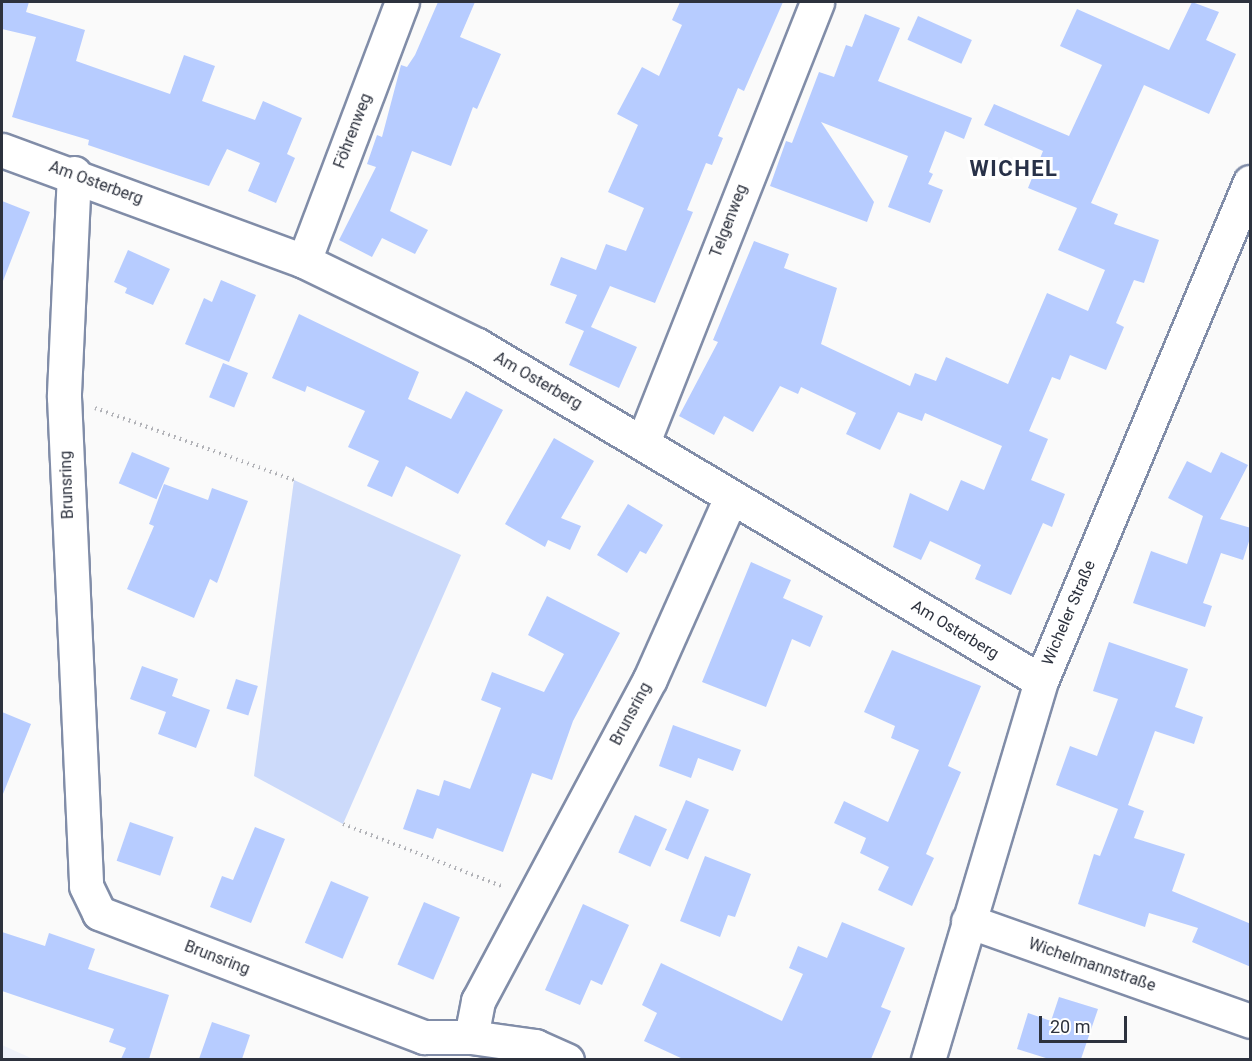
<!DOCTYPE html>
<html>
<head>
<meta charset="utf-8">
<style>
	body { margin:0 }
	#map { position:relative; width:1252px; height:1061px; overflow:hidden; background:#fafafa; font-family:Roboto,sans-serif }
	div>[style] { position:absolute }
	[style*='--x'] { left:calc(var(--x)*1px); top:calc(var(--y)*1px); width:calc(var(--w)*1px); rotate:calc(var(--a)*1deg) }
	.built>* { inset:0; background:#eff2fa }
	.green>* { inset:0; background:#ccdafa }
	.building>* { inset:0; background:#b7ccff; transform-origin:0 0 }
	.path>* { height:4px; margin-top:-2px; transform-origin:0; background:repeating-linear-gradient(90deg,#b2b3b8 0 1.5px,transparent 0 6px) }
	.roads { filter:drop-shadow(2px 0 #818da8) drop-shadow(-2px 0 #818da8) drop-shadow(0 2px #818da8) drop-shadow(0 -2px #818da8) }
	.minor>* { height:33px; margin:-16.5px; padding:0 16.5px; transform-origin:16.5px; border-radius:16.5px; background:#fff }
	span { translate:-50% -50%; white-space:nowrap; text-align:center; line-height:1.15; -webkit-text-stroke:6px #fff; paint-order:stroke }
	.street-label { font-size:16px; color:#2d323e }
	.district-label { font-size:22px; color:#283148; font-weight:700; letter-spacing:1.5px }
	.frame { position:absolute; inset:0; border:3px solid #2d323e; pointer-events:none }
	.scale { position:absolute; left:1039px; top:1016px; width:88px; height:27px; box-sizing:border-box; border:3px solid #2d323e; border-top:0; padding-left:8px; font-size:18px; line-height:21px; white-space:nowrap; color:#2d323e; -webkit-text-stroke:4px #fff; paint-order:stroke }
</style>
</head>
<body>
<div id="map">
	<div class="built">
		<div style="clip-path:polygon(2px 1045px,33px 1059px,2px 1059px)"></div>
	</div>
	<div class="green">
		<div style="clip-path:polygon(294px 480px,461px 555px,343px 824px,254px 776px)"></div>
	</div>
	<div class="building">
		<div style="clip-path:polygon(2px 2px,29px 2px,26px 12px,85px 30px,76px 61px,170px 94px,184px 55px,215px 66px,202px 101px,255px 120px,263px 101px,302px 118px,287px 154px,295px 158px,276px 203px,248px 191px,260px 163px,227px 149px,209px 186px,88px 145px,89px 140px,12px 117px,36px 37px,2px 29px)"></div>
		<div style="clip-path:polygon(438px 2px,475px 2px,460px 37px,501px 54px,477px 109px,473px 107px,451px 166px,412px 151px,390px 211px,428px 230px,415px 254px,382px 238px,372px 257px,339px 240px,376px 167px,367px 164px,377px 135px,382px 137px,401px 65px,407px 67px,415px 55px)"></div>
		<div style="clip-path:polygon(680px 2px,783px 2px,744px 91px,738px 88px,718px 136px,723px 138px,712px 165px,706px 163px,687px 210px,693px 212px,655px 303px,610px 286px,591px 327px,637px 347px,619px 388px,569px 365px,584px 331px,565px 323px,577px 295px,550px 285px,561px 257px,596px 270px,606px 244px,626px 251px,644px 208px,608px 192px,638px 125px,617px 114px,642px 67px,659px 76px,682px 25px,672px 20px)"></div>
		<div style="clip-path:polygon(1192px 2px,1219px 12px,1206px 40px,1236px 54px,1209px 114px,1144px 85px,1091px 203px,1118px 214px,1114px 224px,1159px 240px,1144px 283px,1134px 280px,1116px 323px,1124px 327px,1106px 370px,1070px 355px,1060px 380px,1052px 377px,1029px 431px,1048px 439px,1031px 480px,1065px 494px,1052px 527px,1043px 523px,1011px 595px,975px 579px,981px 565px,930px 541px,921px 560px,893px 547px,910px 493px,948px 511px,961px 480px,984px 490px,1002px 446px,925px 413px,922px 421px,898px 412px,880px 450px,846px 434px,856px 413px,801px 387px,798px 394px,780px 386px,753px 432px,724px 416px,714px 435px,679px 416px,718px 342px,713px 340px,754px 241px,789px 254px,784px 268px,837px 288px,821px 344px,910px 386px,915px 373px,936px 381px,946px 357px,1008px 384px,1047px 293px,1088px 311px,1105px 270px,1058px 250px,1077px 208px,1028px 188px,1043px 151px,984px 125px,994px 104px,1069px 136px,1102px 65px,1060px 46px,1077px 9px,1169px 50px)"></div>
		<div style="clip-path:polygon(865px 14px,900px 28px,878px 81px,972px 118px,964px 139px,945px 131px,929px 172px,933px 174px,928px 184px,943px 190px,930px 223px,888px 207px,908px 156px,821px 122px,874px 202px,867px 222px,770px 186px,786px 141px,792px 143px,819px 72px,834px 77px,846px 45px,852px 47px)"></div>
		<div style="left:918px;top:16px;width:59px;height:26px;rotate:24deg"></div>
		<div style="clip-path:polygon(2px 201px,30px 212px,3px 281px,2px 281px)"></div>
		<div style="clip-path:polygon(128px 250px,170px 269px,153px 305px,125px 293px,127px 288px,114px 282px)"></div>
		<div style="clip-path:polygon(221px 280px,256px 295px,229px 362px,185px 344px,204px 298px,212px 302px)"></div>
		<div style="clip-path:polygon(299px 314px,419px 372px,408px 399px,451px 419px,466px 391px,503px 410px,458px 494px,406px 466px,392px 497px,367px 486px,379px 461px,348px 447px,365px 411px,307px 386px,305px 392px,272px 378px)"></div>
		<div style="left:223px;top:363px;width:27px;height:37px;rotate:22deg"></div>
		<div style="clip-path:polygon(554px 438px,594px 461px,561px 518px,581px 526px,570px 550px,548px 540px,545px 547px,505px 524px)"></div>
		<div style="left:132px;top:452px;width:41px;height:34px;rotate:23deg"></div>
		<div style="clip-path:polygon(1221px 452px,1248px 465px,1220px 519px,1251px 528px,1251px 535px,1243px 560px,1221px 553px,1203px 603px,1212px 606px,1205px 627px,1133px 603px,1151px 551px,1187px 564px,1203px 516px,1168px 498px,1187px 461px,1211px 473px)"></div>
		<div style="clip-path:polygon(164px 484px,208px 500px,212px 488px,248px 501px,217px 583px,210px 579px,194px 618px,127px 589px,154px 526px,149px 524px)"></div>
		<div style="clip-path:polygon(628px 504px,663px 525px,646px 554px,640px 551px,627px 573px,597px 555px)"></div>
		<div style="clip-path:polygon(751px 562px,791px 580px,783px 598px,823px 616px,810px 647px,792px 639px,766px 707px,702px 682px)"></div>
		<div style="clip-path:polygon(547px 596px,620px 633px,573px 721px,552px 780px,532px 773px,503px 852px,437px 828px,433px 839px,403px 829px,417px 789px,439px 796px,444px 780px,470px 789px,501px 708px,481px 700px,492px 672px,544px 692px,564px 654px,528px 635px)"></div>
		<div style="clip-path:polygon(1109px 642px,1188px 669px,1175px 707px,1203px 717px,1194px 744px,1155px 731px,1128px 805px,1144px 811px,1134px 838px,1185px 854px,1172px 891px,1251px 924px,1251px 967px,1192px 942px,1198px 928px,1149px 913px,1145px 927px,1078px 904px,1094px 854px,1100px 856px,1118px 809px,1056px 785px,1070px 746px,1097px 756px,1118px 699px,1093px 691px)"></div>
		<div style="clip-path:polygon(892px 650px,981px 686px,948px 766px,961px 772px,926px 854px,934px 858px,912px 906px,878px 890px,889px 867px,860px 853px,866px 838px,834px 823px,844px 801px,888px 822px,919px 750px,891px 738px,895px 726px,864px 712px)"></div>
		<div style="clip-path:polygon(142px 666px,178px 679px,172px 696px,210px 710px,196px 748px,158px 734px,166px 712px,130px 699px)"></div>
		<div style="left:236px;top:679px;width:23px;height:31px;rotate:18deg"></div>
		<div style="clip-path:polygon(2px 712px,31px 724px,3px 794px,2px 793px)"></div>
		<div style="clip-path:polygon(673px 725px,741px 750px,733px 771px,698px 758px,691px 778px,659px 766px)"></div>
		<div style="left:686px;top:800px;width:25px;height:54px;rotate:23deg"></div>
		<div style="left:635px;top:815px;width:35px;height:41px;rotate:24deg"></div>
		<div style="left:130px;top:822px;width:46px;height:41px;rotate:19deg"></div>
		<div style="clip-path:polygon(255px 827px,285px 839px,251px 923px,210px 907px,222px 876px,233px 880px)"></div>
		<div style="clip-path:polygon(705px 856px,751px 874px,735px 917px,728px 915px,720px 937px,680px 921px)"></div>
		<div style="left:331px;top:881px;width:41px;height:67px;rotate:23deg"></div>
		<div style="left:424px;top:902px;width:39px;height:68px;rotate:23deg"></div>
		<div style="clip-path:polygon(583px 904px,629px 925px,602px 985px,591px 980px,580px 1005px,545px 990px)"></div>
		<div style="clip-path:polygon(842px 922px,905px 948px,881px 1007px,891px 1011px,871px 1059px,683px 1059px,644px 1041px,657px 1013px,642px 1005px,661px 963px,782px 1021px,803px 974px,789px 968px,798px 946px,827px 958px)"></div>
		<div style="clip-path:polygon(2px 932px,45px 946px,49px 933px,95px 949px,88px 969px,169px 995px,149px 1059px,121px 1059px,126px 1048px,109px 1042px,114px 1029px,2px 991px)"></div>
		<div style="clip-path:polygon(1059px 997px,1098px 1009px,1081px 1059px,1049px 1059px,1017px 1049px,1028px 1013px,1051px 1021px)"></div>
		<div style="clip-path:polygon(212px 1022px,250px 1035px,242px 1059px,199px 1059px)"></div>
	</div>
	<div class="path">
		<div style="--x:95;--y:408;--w:212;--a:19.9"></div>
		<div style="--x:343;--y:824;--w:173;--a:21.4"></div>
	</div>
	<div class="roads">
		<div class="minor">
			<div style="--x:2;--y:150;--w:322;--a:20.2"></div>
			<div style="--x:304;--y:261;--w:192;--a:25.9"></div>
			<div style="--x:477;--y:345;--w:656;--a:30.78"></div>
			<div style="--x:74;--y:173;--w:224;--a:92.6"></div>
			<div style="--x:64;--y:397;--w:489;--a:87.4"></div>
			<div style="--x:86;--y:886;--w:30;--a:64"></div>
			<div style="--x:99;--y:913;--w:348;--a:20.9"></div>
			<div style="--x:424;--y:1037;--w:47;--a:0"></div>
			<div style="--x:471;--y:1037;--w:65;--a:8"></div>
			<div style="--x:535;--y:1046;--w:35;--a:24"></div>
			<div style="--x:304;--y:261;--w:277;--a:-69.3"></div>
			<div style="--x:643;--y:442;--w:473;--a:-68.4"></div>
			<div style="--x:968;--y:921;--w:299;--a:19.5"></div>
			<div style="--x:471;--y:1037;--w:37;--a:-79"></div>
			<div style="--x:478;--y:1001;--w:365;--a:-61.9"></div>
			<div style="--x:650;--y:679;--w:199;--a:-66"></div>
			<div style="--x:928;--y:1060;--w:395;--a:-73.4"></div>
			<div style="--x:1041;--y:681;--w:541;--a:-67.27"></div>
		</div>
	</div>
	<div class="street-label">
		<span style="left:353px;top:131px;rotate:-69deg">Föhrenweg</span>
		<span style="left:96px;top:183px;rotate:20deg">Am Osterberg</span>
		<span style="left:729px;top:221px;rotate:-69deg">Telgenweg</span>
		<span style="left:538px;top:381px;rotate:30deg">Am Osterberg</span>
		<span style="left:67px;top:485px;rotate:-92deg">Brunsring</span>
		<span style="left:1069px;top:613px;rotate:-67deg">Wicheler Straße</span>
		<span style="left:955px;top:630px;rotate:31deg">Am Osterberg</span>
		<span style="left:631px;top:714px;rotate:-62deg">Brunsring</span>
		<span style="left:217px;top:958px;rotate:21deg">Brunsring</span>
		<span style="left:1092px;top:965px;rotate:19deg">Wichelmannstraße</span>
	</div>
	<div class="district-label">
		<span style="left:1014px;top:169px">WICHEL</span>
	</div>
	<div class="frame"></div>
	<div class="scale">20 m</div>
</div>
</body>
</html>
